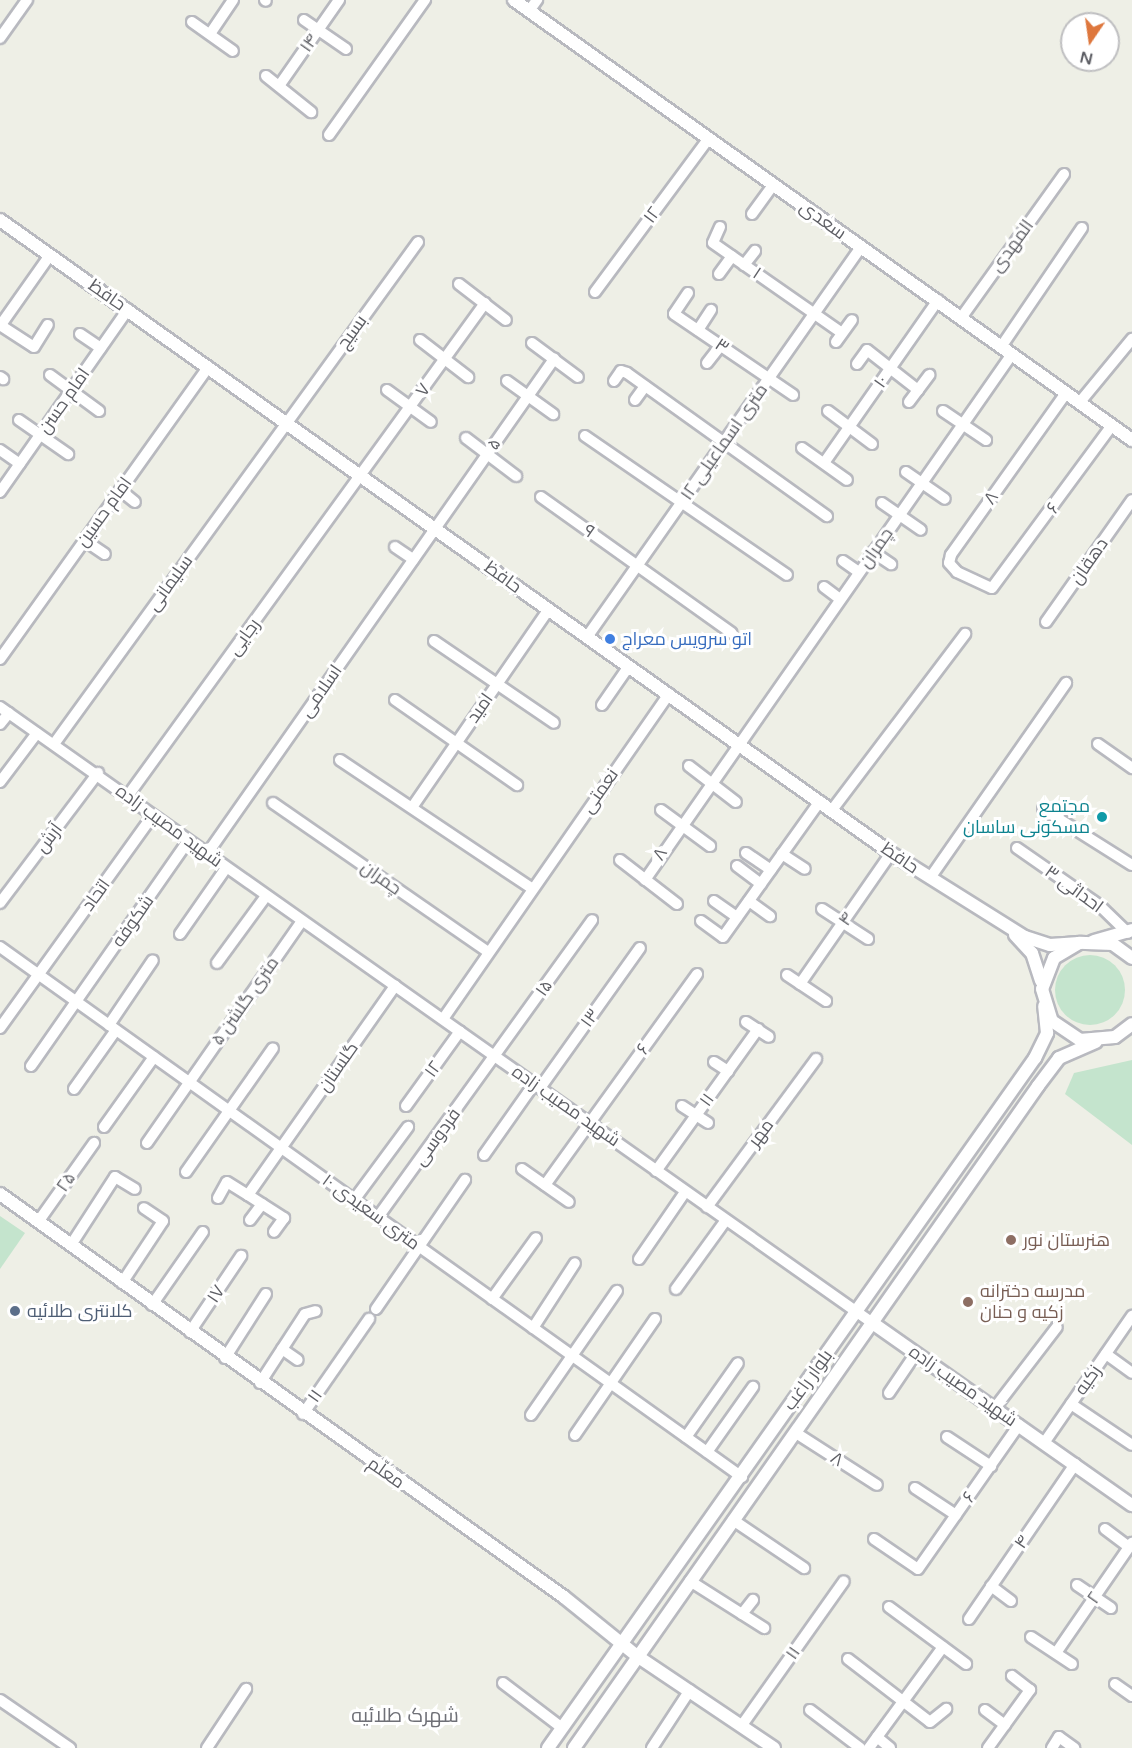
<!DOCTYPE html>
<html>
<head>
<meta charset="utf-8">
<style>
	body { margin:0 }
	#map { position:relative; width:1132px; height:1748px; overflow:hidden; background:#eeefe6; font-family:"Varela Round",Cairo,sans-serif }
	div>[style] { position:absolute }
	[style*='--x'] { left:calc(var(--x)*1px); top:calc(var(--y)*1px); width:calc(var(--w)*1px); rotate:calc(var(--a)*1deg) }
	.green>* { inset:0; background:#c4e4cd }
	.round { border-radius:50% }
	.roads { filter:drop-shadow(2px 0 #b8b9bf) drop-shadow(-2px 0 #b8b9bf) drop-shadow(0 2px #b8b9bf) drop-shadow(0 -2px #b8b9bf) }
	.minor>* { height:10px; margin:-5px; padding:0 5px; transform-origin:5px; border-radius:5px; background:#fff }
	.tertiary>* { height:12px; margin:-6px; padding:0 6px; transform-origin:6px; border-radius:6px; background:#fff }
	.dots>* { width:16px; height:16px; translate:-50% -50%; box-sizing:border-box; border:3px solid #fff; border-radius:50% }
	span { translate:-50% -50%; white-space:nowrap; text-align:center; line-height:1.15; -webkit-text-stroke:6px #fff; paint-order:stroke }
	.street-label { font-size:18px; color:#5e5f65 }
	.shop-label { font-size:18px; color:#366cbe }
	.left { translate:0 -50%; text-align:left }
	.culture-label { font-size:18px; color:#0d838f }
	.right { translate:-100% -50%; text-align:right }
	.education-label { font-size:18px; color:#785e54 }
	.service-label { font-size:18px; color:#4e5e75 }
	.neighbourhood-label { font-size:20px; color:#6f7077 }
	.north { position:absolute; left:1060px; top:12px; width:60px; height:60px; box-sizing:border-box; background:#fff; border:2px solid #bfbfc1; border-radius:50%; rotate:193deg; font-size:16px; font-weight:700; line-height:24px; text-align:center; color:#5e5f65 }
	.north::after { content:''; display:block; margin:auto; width:21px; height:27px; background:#de773d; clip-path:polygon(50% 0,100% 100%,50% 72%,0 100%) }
</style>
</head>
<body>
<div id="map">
	<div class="green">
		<div class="round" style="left:1055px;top:955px;width:70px;height:70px"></div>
		<div style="clip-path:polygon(1132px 1060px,1132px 1145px,1065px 1094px,1074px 1073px)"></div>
		<div style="clip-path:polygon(0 1216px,25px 1233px,0 1269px)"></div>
	</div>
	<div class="roads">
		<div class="minor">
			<div style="--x:265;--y:0;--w:1;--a:45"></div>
			<div style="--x:529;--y:11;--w:14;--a:-54"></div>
			<div style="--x:304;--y:20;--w:51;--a:34.6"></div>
			<div style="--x:192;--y:22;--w:50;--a:35.3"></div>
			<div style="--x:210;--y:34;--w:41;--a:-55.9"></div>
			<div style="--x:0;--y:38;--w:47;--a:-54.6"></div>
			<div style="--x:266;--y:76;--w:58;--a:38.7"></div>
			<div style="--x:279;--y:86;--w:105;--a:-55.1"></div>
			<div style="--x:329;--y:135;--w:166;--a:-54.6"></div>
			<div style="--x:752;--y:214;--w:37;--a:-54"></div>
			<div style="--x:720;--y:227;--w:17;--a:114"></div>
			<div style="--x:713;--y:243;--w:157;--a:34.9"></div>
			<div style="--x:744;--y:265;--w:18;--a:-52"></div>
			<div style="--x:719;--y:274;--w:22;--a:-54"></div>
			<div style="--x:459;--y:284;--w:59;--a:37.5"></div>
			<div style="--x:595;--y:292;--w:192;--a:-53.5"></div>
			<div style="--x:688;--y:293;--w:25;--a:124"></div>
			<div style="--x:674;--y:314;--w:144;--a:34.2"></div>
			<div style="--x:961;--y:318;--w:177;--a:-54.4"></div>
			<div style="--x:0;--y:325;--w:40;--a:32.9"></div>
			<div style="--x:34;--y:347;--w:26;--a:-58"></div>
			<div style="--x:0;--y:326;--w:87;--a:-54.8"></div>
			<div style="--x:698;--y:330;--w:24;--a:-57"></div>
			<div style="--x:80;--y:334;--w:25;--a:34"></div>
			<div style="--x:420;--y:340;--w:61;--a:37.6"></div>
			<div style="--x:836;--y:342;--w:27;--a:-54"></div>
			<div style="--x:532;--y:343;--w:57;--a:36.5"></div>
			<div style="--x:1001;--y:347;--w:144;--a:-55.8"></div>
			<div style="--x:707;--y:363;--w:23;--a:-52"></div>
			<div style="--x:857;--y:364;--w:17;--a:-54"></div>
			<div style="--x:867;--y:350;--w:65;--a:38.1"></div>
			<div style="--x:50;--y:375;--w:61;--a:36.3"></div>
			<div style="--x:0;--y:377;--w:4;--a:34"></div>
			<div style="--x:507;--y:381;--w:57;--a:35.7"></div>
			<div style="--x:614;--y:381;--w:12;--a:-55"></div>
			<div style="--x:621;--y:371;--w:6;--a:18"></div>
			<div style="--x:627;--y:373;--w:246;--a:35.6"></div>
			<div style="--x:387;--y:390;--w:54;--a:36"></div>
			<div style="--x:1066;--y:393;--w:199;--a:125.4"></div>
			<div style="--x:951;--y:555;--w:8;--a:104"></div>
			<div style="--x:949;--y:563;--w:12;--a:48"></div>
			<div style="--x:957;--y:572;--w:38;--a:25"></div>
			<div style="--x:992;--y:588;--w:202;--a:-53.6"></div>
			<div style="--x:635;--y:400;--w:17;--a:-54"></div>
			<div style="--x:909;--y:402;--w:34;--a:-53"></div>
			<div style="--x:1080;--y:402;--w:82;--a:-50.5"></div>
			<div style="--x:828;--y:411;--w:55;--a:36.9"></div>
			<div style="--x:943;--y:411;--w:52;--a:34"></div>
			<div style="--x:19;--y:420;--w:60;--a:34.8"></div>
			<div style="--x:585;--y:436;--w:245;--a:34.5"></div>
			<div style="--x:466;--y:438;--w:63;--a:37.2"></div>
			<div style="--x:802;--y:448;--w:55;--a:35.4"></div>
			<div style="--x:0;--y:450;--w:24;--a:35"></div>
			<div style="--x:824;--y:463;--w:199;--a:-55"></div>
			<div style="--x:906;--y:472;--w:47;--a:34.7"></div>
			<div style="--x:120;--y:490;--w:19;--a:39"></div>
			<div style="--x:0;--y:492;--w:223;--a:-55"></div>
			<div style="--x:541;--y:497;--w:234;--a:35.5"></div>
			<div style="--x:882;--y:503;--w:47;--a:34.7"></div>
			<div style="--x:84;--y:540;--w:25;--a:34"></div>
			<div style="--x:395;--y:547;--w:22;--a:34"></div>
			<div style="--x:873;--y:552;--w:22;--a:34"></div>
			<div style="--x:843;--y:561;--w:19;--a:35"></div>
			<div style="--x:824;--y:587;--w:20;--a:37"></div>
			<div style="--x:1046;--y:622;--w:149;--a:-54.8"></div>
			<div style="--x:587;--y:637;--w:477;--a:-54.9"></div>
			<div style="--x:434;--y:641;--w:145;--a:34.3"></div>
			<div style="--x:0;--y:659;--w:359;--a:-54.5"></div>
			<div style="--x:395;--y:700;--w:149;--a:34.9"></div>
			<div style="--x:602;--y:705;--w:47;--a:-55.3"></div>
			<div style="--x:0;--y:707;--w:1070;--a:35.22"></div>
			<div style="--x:0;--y:724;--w:14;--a:-51"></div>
			<div style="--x:54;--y:744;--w:620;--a:-54.05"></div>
			<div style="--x:1098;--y:744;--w:42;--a:35.2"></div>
			<div style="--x:340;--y:760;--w:230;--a:33.8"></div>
			<div style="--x:689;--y:766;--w:59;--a:37.5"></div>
			<div style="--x:0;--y:782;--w:61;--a:-52.9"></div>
			<div style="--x:127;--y:797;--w:610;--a:-54.07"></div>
			<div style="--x:273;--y:803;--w:262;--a:34.7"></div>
			<div style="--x:413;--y:806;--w:238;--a:-55.4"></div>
			<div style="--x:1043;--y:809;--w:105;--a:32.2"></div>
			<div style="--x:661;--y:810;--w:61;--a:36.3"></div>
			<div style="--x:832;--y:810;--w:221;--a:-52.9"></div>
			<div style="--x:1017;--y:848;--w:100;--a:34.8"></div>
			<div style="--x:1099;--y:905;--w:40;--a:44"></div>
			<div style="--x:746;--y:853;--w:30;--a:34"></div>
			<div style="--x:207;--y:854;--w:605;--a:-54.97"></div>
			<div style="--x:782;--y:854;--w:27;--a:33"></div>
			<div style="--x:620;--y:860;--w:72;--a:37.7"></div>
			<div style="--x:737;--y:866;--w:30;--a:37"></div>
			<div style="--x:930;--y:878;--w:238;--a:-55.1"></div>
			<div style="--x:645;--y:880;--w:641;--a:-55.1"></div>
			<div style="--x:714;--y:901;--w:28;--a:35"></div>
			<div style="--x:749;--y:901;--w:26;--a:36"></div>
			<div style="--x:0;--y:903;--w:163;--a:-53"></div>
			<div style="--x:822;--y:909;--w:55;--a:33.1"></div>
			<div style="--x:701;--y:921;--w:27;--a:36"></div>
			<div style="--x:723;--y:937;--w:167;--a:-54.5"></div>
			<div style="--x:180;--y:934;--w:80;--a:-55.1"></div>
			<div style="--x:0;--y:947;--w:912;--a:35.54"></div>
			<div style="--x:217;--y:963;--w:83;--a:-53.8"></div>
			<div style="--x:787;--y:975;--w:47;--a:33.7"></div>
			<div style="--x:800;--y:984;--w:160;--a:-55.2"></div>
			<div style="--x:443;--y:1019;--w:396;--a:-55.2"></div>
			<div style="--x:746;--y:1022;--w:27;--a:33"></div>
			<div style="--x:109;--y:1025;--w:78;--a:-55.9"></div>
			<div style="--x:0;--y:1028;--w:262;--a:-54.3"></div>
			<div style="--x:714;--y:1062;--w:17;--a:33"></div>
			<div style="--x:31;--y:1066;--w:274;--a:-55.1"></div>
			<div style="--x:540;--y:1088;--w:172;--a:-54.5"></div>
			<div style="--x:74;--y:1089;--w:72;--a:-54.6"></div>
			<div style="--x:406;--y:1106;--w:92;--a:-54.2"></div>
			<div style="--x:682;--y:1106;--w:31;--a:33"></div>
			<div style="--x:104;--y:1127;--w:86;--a:-54.5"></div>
			<div style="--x:147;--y:1143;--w:271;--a:-55.1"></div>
			<div style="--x:484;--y:1155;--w:87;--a:-54.8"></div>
			<div style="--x:522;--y:1169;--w:57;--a:35.1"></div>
			<div style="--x:656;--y:1171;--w:175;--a:-54.3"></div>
			<div style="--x:186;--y:1172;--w:151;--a:-54.9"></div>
			<div style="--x:545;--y:1185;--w:260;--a:-54.2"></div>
			<div style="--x:248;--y:1195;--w:256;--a:-54.9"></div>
			<div style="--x:218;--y:1198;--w:18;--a:-61"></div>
			<div style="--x:227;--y:1182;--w:25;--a:32"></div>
			<div style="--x:248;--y:1195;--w:43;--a:32.6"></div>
			<div style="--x:284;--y:1218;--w:17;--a:126"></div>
			<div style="--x:354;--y:1200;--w:91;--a:-53.5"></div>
			<div style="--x:707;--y:1207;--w:184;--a:-53.6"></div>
			<div style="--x:378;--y:1217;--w:366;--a:-54.2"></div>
			<div style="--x:250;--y:1220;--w:20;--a:-53"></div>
			<div style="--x:38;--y:1222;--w:97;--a:-54.7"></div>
			<div style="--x:71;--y:1245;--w:81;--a:-57.1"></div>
			<div style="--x:115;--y:1177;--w:23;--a:31"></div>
			<div style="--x:639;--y:1259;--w:81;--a:-55.5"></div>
			<div style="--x:122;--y:1283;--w:74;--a:-56.5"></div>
			<div style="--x:163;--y:1221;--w:23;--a:-146"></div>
			<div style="--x:676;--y:1289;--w:85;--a:-54.1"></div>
			<div style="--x:492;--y:1299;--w:75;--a:-54.2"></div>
			<div style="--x:152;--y:1305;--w:89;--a:-55.1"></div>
			<div style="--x:376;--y:1309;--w:157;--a:-55.4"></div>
			<div style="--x:533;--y:1328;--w:77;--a:-57.1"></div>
			<div style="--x:190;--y:1332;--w:92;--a:-56.1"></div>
			<div style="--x:282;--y:1349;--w:19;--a:35"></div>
			<div style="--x:1106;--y:1354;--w:32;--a:36"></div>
			<div style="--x:225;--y:1358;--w:76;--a:-57.4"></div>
			<div style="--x:260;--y:1383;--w:82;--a:-56.9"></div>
			<div style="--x:305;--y:1314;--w:11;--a:-15"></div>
			<div style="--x:889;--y:1393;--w:48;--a:-56"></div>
			<div style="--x:1071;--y:1404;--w:73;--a:33.9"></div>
			<div style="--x:994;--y:1409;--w:103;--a:-52.5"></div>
			<div style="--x:303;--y:1414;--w:116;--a:-55.2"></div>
			<div style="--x:531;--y:1415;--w:151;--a:-55.3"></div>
			<div style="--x:796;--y:1433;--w:96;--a:32.7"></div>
			<div style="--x:575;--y:1435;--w:141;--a:-55.4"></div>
			<div style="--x:686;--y:1437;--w:90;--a:-54.9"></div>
			<div style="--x:947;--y:1437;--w:53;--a:33.4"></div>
			<div style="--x:1044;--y:1443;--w:155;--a:-55.3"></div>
			<div style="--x:707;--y:1452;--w:80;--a:-54.7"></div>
			<div style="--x:915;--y:1488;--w:49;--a:33.4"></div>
			<div style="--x:733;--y:1520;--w:86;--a:34.1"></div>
			<div style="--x:1105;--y:1529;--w:30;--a:37"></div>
			<div style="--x:874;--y:1539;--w:53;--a:34.3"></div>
			<div style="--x:918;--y:1569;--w:176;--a:-55"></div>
			<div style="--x:690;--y:1581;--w:88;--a:32.4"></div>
			<div style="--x:1077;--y:1585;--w:41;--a:34.1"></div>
			<div style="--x:991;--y:1586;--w:25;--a:37"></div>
			<div style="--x:889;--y:1607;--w:96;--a:36.5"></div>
			<div style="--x:742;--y:1614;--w:18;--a:-52"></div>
			<div style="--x:969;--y:1619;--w:188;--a:-55.6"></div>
			<div style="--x:1031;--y:1637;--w:49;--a:33.4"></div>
			<div style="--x:1056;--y:1653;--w:134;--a:-55.4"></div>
			<div style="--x:848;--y:1659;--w:103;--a:37.5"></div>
			<div style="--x:930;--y:1722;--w:21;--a:-39"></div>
			<div style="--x:503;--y:1683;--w:74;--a:37.3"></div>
			<div style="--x:1115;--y:1684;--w:21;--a:35"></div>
			<div style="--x:0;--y:1700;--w:85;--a:34.4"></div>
			<div style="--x:810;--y:1710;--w:63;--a:37.2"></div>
			<div style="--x:985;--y:1710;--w:25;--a:37"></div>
			<div style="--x:742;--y:1725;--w:176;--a:-54.7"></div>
			<div style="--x:877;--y:1737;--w:17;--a:40"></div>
			<div style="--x:207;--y:1748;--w:71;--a:-56.5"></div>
			<div style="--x:652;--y:1748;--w:69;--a:-56.8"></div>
			<div style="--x:869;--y:1748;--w:125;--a:-53.8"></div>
			<div style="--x:988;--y:1748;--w:72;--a:-54.1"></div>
			<div style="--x:1030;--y:1690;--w:23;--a:-142"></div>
			<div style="--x:1052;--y:1748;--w:13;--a:-58"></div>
			<div style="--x:1059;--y:1737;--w:19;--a:36"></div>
		</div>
		<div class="tertiary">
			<div style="--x:514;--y:0;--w:759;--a:35.45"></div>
			<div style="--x:0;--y:220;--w:1093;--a:35.39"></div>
			<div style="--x:891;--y:853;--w:158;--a:32.1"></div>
			<div style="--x:1025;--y:937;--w:26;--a:18"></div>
			<div style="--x:1050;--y:945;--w:29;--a:-4"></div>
			<div style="--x:1015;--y:935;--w:25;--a:47"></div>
			<div style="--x:1032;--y:953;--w:29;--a:72"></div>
			<div style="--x:1094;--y:941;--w:40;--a:-16"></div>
			<div style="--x:1132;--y:958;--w:24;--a:-144"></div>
			<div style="--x:1113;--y:944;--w:34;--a:-178"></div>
			<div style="--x:1079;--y:943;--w:29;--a:149"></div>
			<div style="--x:1054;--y:958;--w:33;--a:111"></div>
			<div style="--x:1042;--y:989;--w:34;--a:73"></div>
			<div style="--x:1052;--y:1021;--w:34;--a:34"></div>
			<div style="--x:1080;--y:1040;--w:35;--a:-5"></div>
			<div style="--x:1115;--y:1037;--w:21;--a:-37"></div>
			<div style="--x:0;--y:1194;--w:693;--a:35.55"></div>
			<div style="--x:564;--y:1597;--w:94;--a:38.9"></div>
			<div style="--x:637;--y:1656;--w:165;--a:33.9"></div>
			<div style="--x:874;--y:1324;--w:315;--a:35.1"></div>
			<div style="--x:548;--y:1748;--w:845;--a:-54.79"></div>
			<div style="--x:1035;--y:1058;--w:28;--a:-64"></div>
			<div style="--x:1047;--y:1033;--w:27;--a:-96"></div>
			<div style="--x:574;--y:1748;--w:808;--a:-54.97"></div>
			<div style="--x:1038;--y:1086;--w:35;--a:-53"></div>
			<div style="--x:1059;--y:1058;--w:40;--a:-23.4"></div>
		</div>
	</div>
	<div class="dots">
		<div style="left:610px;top:639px;background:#3f7fe0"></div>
		<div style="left:1102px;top:817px;background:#0f9aa8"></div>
		<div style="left:1011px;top:1240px;background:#8d6e63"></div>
		<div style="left:968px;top:1302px;background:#8d6e63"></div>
		<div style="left:15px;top:1311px;background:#5c6f8a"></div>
	</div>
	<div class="street-label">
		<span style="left:309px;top:43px;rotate:-55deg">۱۴</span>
		<span style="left:652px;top:215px;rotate:-53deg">۱۲</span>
		<span style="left:823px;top:220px;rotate:36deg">سعدی</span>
		<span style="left:1012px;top:246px;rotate:-54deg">المهدی</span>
		<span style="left:757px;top:273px;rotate:34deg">۱</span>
		<span style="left:107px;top:295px;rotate:35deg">حافظ</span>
		<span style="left:352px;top:332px;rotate:-54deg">بسیج</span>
		<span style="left:722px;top:346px;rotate:34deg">۳</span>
		<span style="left:881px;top:382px;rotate:-55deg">۱۰</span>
		<span style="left:423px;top:390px;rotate:-55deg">۷</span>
		<span style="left:64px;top:401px;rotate:-55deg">امام حسن</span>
		<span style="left:724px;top:442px;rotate:-55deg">۱۲ متری اسماعیلی</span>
		<span style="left:494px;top:444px;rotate:-55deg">۵</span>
		<span style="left:991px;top:498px;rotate:-54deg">۸</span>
		<span style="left:1053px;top:508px;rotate:-55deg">۶</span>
		<span style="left:104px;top:512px;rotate:-54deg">امام حسین</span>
		<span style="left:589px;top:531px;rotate:35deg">۹</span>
		<span style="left:876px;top:548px;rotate:-55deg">چمران</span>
		<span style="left:1089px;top:561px;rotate:-55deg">دهقان</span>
		<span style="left:503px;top:577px;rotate:36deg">حافظ</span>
		<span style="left:170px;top:583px;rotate:-54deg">سلیمانی</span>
		<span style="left:244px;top:637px;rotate:-54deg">رجایی</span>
		<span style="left:321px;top:691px;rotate:-55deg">اسلامی</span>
		<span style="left:480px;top:708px;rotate:-55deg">امید</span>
		<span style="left:600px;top:791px;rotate:-55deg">نعمتی</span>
		<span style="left:169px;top:826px;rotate:36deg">شهید مصیب زاده</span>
		<span style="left:49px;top:838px;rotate:-53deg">آرش</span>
		<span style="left:660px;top:854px;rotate:-58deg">۸</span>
		<span style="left:900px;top:858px;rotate:34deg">حافظ</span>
		<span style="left:381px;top:878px;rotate:35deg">چمران</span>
		<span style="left:1074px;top:889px;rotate:36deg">احداثی ۳</span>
		<span style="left:96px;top:895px;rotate:-54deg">اتحاد</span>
		<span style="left:846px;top:919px;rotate:-55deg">۴</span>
		<span style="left:133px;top:921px;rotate:-55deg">شکوفه</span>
		<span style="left:544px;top:988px;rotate:-55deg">۱۵</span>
		<span style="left:245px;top:1001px;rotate:-55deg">۵ متری گلشن</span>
		<span style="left:590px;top:1018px;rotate:-54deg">۱۳</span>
		<span style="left:643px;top:1049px;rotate:-55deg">۶</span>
		<span style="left:338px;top:1067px;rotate:-55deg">گلستان</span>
		<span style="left:433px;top:1069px;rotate:-54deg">۱۲</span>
		<span style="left:707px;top:1100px;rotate:-54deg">۱۱</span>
		<span style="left:566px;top:1106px;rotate:35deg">شهید مصیب زاده</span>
		<span style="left:761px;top:1133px;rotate:-53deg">مهر</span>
		<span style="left:437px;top:1137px;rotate:-54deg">فردوسی</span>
		<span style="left:66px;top:1182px;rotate:-55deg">۲۵</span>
		<span style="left:371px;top:1212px;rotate:36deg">۱۰ متری سعیدی</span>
		<span style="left:216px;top:1294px;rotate:-56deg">۱۷</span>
		<span style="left:808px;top:1380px;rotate:-54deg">بلوار راغب</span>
		<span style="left:1088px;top:1380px;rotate:-55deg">زکیه</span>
		<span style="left:963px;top:1386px;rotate:35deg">شهید مصیب زاده</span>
		<span style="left:315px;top:1396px;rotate:-55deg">۱۱</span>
		<span style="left:837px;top:1459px;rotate:33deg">۸</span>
		<span style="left:386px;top:1473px;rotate:35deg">معلّم</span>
		<span style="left:969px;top:1497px;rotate:-55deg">۶</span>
		<span style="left:1022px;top:1542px;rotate:-56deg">۴</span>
		<span style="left:1094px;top:1598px;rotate:-55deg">۲</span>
		<span style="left:793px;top:1653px;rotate:-55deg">۱۱</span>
	</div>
	<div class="shop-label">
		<span class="left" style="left:622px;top:639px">اتو سرویس معراج</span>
	</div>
	<div class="culture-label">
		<span class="right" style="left:1090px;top:817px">مجتمع<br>مسکونی ساسان</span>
	</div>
	<div class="education-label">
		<span class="left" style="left:1023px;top:1240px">هنرستان نور</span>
		<span class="left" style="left:980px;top:1302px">مدرسه دخترانه<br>زکیه و حنان</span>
	</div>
	<div class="service-label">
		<span class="left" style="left:27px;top:1311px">کلانتری طلائیه</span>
	</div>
	<div class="neighbourhood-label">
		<span style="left:405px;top:1716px">شهرک طلائیه</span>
	</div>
	<div class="north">N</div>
</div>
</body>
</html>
